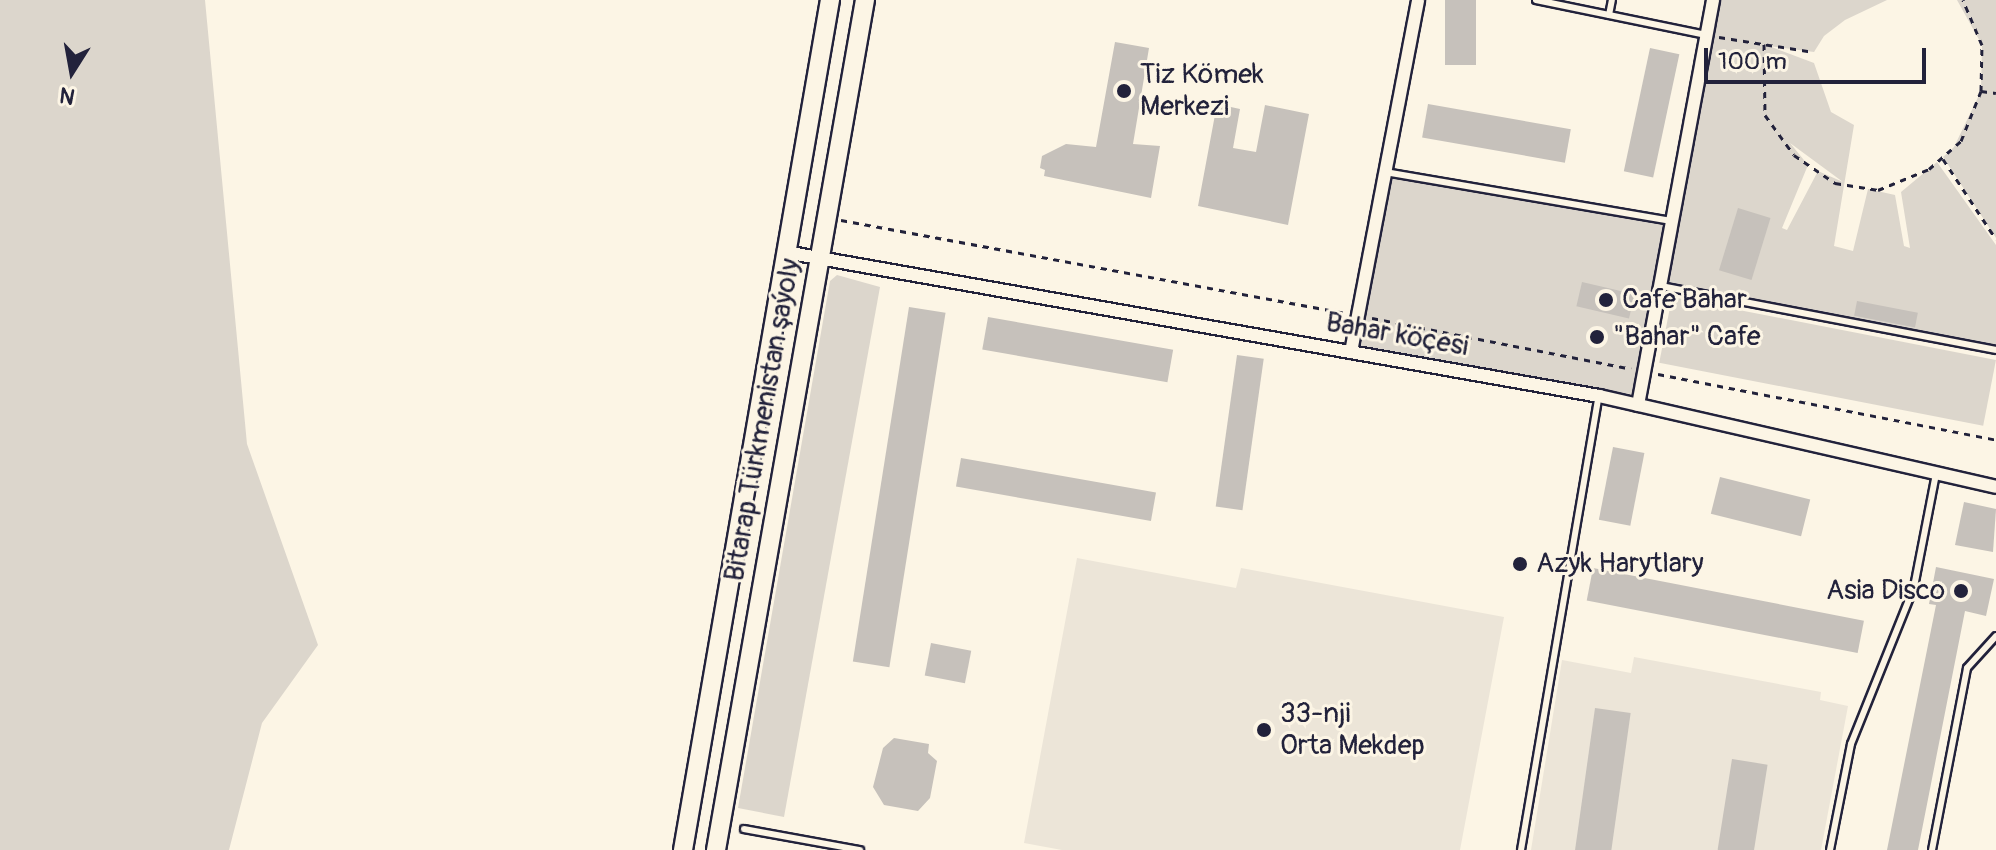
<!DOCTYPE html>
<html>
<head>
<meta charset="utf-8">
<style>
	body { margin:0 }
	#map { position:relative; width:1996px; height:850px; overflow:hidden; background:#fcf5e5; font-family:Pangolin,sans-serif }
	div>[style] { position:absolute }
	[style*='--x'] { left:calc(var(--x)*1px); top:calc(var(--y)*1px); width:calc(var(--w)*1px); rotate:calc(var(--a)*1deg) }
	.built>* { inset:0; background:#ece5d8 }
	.green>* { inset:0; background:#dcd6cc; transform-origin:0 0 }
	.building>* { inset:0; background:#c6c1bb; transform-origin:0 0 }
	.path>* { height:3px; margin-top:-1.5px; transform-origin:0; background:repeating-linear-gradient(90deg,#22223b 0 6px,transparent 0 12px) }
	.roads { filter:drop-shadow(2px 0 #22223b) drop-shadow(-2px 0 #22223b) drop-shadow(0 2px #22223b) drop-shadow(0 -2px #22223b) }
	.service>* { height:6px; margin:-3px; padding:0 3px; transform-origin:3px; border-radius:3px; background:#fcf5e5 }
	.minor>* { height:12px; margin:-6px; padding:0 6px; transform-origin:6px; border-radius:6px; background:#fcf5e5 }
	.secondary>* { height:18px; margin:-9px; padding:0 9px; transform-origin:9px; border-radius:9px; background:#fcf5e5 }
	.dots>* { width:22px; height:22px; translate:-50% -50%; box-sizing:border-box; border:4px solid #fcf5e5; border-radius:50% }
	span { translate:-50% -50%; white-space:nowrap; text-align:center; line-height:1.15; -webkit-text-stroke:6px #fcf5e5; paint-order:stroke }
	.poi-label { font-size:28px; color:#22223b }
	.left { translate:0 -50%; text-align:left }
	.right { translate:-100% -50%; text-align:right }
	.street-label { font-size:28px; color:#22223b }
	.north { position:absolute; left:32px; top:32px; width:80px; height:80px; -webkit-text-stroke:6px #fcf5e5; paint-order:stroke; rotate:191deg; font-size:22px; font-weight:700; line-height:32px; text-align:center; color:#22223b }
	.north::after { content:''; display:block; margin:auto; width:28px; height:36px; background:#22223b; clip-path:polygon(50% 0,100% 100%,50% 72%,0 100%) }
	.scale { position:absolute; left:1704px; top:48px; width:222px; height:36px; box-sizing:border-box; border:4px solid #22223b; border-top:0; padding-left:10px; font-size:24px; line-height:28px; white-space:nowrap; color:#22223b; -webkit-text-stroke:6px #fcf5e5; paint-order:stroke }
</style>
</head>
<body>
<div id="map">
	<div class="built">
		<div style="clip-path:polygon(1077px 558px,1236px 588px,1241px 568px,1504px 617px,1460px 850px,1062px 850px,1024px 843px)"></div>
		<div style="clip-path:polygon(1634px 657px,1821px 692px,1820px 700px,1848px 706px,1821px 850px,1531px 850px,1562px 660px,1631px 673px)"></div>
	</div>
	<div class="green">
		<div style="clip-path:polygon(0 0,205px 0,247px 444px,318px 645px,262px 723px,229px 850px,0 850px)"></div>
		<div style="clip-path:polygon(evenodd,1713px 0,1887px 0,1845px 20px,1824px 36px,1814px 52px,1769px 46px,1814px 63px,1831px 112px,1854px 125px,1834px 246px,1853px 251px,1868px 189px,1895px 195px,1904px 246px,1910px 248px,1901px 192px,1937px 162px,1996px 245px,1996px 347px,1661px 286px,1713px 0,1790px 143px,1843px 182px,1818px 171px,1787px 230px,1782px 228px,1808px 165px,1790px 143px)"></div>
		<div style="clip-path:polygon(1957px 0,1996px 0,1996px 238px,1943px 157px,1954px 147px,1981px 91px,1982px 45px)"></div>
		<div style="left:1391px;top:169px;width:279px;height:180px;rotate:10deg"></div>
		<div style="clip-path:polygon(837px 275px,880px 287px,784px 817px,738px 808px,830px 281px)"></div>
		<div style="left:1672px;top:297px;width:330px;height:67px;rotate:11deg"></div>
	</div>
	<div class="building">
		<div style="left:1445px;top:0;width:31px;height:65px"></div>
		<div style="clip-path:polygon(1115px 42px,1149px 48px,1133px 144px,1160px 146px,1151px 198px,1044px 176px,1045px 170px,1040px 168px,1042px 156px,1066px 144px,1096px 147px)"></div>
		<div style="left:1650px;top:48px;width:30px;height:126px;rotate:12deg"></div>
		<div style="clip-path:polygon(1217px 104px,1240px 109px,1233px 148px,1256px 152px,1265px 105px,1309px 114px,1288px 225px,1198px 206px)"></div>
		<div style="left:1428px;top:104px;width:145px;height:34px;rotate:10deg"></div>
		<div style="left:1738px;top:208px;width:34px;height:65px;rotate:17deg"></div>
		<div style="left:1582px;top:282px;width:54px;height:25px;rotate:13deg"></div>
		<div style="left:1857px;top:301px;width:62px;height:15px;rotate:11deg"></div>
		<div style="left:909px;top:307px;width:37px;height:359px;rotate:9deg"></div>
		<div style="left:988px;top:317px;width:188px;height:33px;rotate:10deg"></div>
		<div style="left:1237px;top:355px;width:27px;height:153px;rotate:8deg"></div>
		<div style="left:1613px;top:447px;width:32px;height:74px;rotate:11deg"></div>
		<div style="left:961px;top:458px;width:198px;height:29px;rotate:10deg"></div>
		<div style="left:1720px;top:477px;width:93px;height:38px;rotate:14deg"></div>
		<div style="clip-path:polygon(1964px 502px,1996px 509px,1993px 552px,1955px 545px)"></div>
		<div style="clip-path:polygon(1936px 567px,1994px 579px,1986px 616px,1965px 611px,1918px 850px,1887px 850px,1936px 605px,1929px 604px)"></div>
		<div style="left:1593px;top:568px;width:276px;height:33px;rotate:11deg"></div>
		<div style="left:931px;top:643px;width:41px;height:33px;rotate:11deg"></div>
		<div style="left:1595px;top:708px;width:36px;height:144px;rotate:8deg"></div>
		<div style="clip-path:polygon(894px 738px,929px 744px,928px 753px,937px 761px,930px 798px,918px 811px,884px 805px,873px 787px,883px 748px)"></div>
		<div style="left:1732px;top:759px;width:36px;height:92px;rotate:9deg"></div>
	</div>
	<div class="path">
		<div style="--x:1719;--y:37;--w:96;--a:9"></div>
		<div style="--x:1764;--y:44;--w:71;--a:89.2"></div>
		<div style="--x:1765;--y:115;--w:49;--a:54.1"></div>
		<div style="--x:1794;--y:155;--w:50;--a:34.3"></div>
		<div style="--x:1835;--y:183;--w:44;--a:9.2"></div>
		<div style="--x:1878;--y:190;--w:55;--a:-22.4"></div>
		<div style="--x:1929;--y:169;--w:43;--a:-41.2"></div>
		<div style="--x:1961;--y:141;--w:54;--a:-68.2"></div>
		<div style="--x:1981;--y:91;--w:46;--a:-88.8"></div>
		<div style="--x:1982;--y:45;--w:49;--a:-112.9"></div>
		<div style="--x:1981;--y:91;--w:15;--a:8"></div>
		<div style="--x:1943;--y:159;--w:96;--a:56.5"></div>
		<div style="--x:841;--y:220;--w:513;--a:10.45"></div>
		<div style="--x:1372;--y:318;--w:264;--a:11.1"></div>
		<div style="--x:1658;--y:374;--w:344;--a:11"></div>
	</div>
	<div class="roads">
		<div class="service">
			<div style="--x:1536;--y:0;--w:175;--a:11.6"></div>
			<div style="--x:1609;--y:15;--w:15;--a:-79"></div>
			<div style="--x:1385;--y:172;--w:292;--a:9.7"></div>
			<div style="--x:1661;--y:286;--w:341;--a:10.8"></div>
			<div style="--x:744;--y:829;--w:118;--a:10.3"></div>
			<div style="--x:1521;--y:850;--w:461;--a:-80.3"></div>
			<div style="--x:1830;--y:850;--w:108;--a:-78.8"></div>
			<div style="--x:1851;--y:744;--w:169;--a:-68.1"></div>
			<div style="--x:1914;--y:587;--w:115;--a:-79"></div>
			<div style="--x:1932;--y:850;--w:185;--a:-79.1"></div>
			<div style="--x:1967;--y:668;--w:43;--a:-47.8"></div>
		</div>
		<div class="minor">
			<div style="--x:785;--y:252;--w:827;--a:10.03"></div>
			<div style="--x:1599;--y:396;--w:407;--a:12.9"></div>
			<div style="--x:1351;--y:352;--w:358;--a:-79.2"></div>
			<div style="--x:1638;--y:405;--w:412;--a:-79.5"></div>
		</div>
		<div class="secondary">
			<div style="--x:683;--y:850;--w:863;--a:-80.19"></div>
			<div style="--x:716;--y:850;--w:863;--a:-80.06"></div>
		</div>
	</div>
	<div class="dots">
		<div style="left:1124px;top:91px;background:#22223b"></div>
		<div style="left:1606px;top:300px;background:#22223b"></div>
		<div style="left:1597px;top:337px;background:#22223b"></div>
		<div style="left:1520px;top:564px;background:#22223b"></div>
		<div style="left:1961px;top:591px;background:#22223b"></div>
		<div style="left:1264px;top:730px;background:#22223b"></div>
	</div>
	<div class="poi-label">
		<span class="left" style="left:1140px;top:91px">Tiz Kömek<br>Merkezi</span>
		<span class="left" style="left:1622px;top:300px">Cafe Bahar</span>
		<span class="left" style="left:1613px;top:337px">"Bahar" Cafe</span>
		<span class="left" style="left:1536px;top:564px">Azyk Harytlary</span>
		<span class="right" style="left:1945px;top:591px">Asia Disco</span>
		<span class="left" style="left:1280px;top:730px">33-nji<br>Orta Mekdep</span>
	</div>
	<div class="street-label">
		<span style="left:1397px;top:335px;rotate:10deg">Bahar köçesi</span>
		<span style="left:763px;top:420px;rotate:-80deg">Bitarap Türkmenistan şaýoly</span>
	</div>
	<div class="north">N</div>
	<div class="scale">100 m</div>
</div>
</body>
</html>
